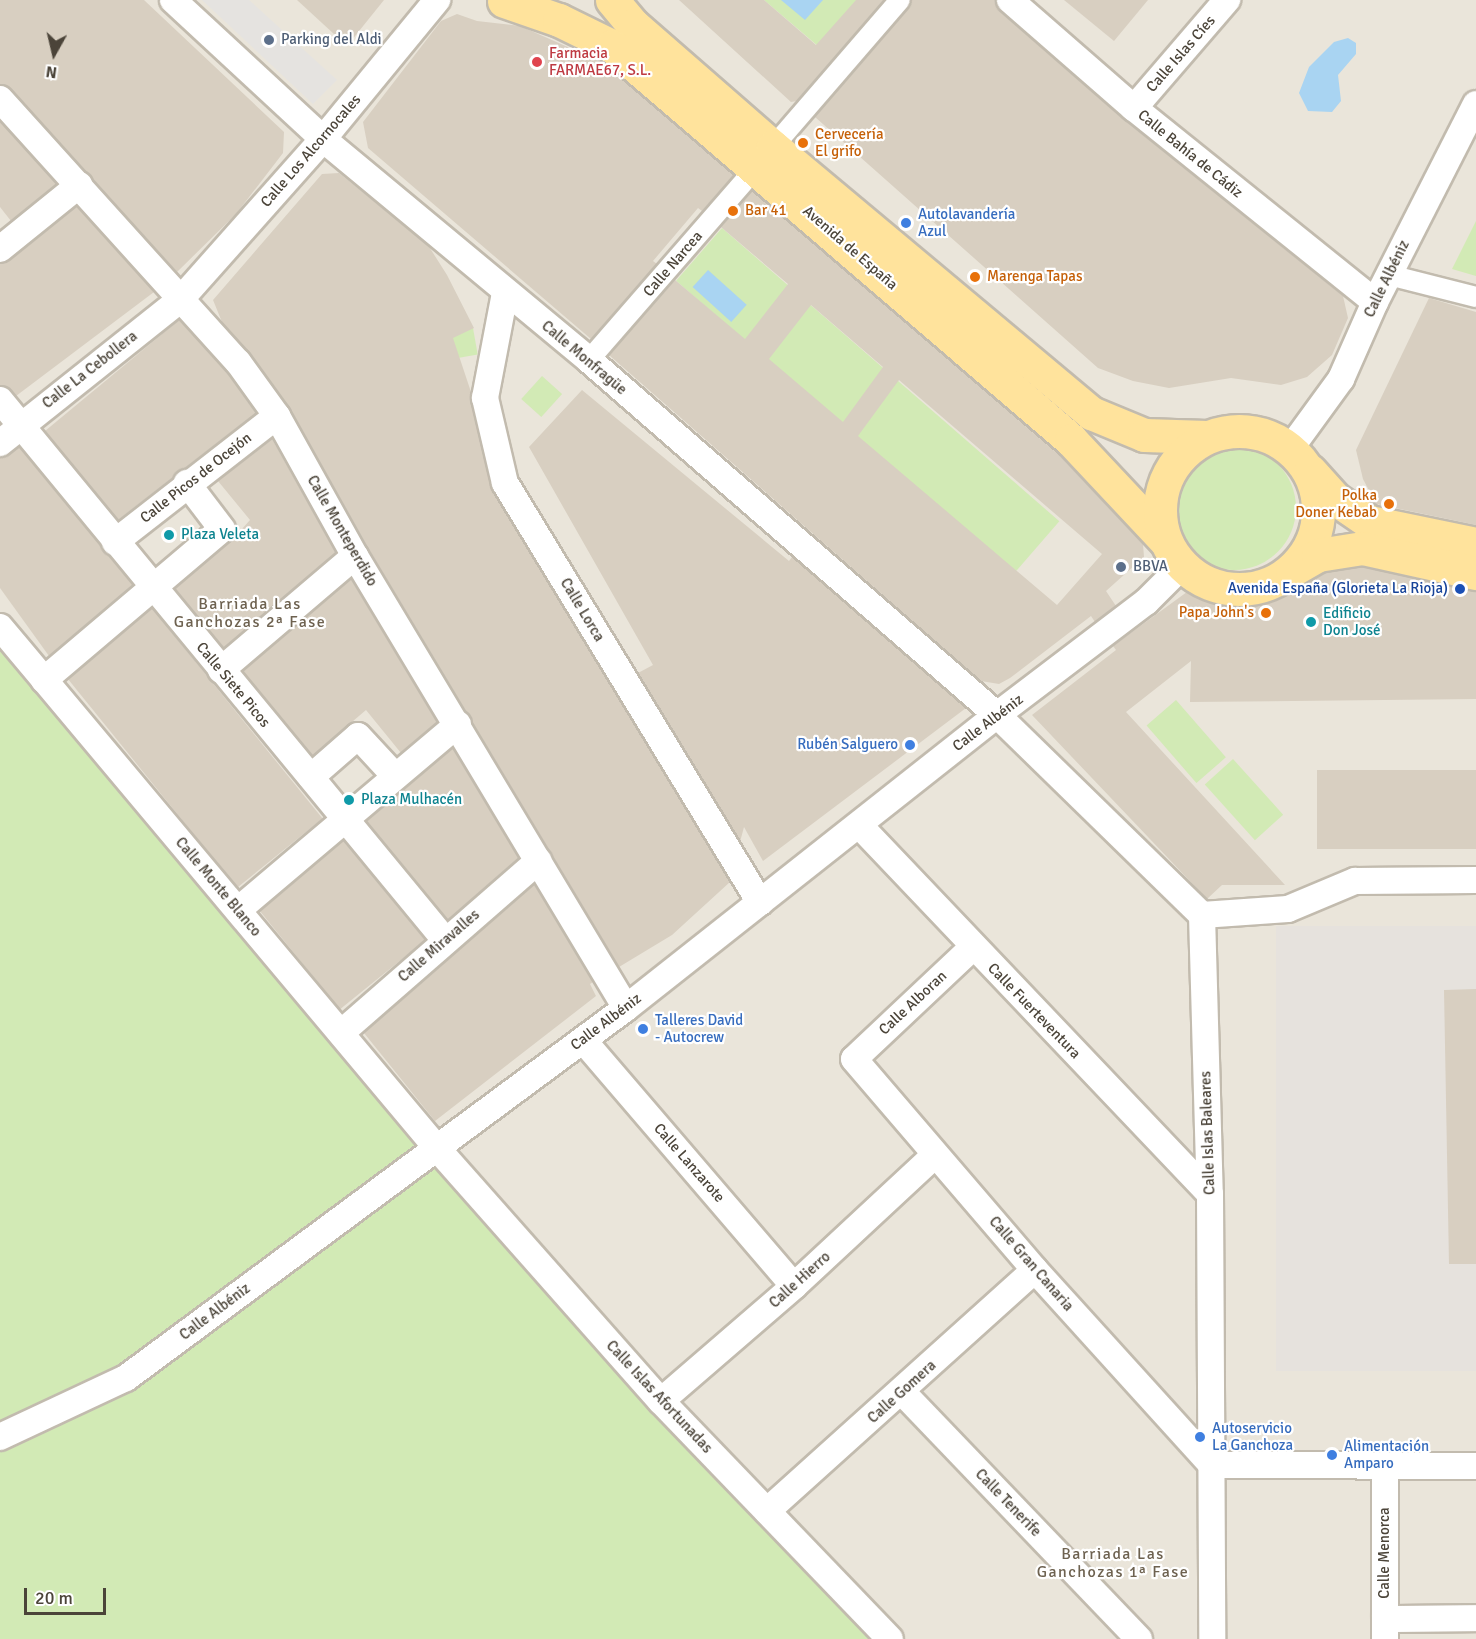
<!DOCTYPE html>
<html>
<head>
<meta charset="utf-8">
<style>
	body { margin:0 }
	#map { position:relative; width:1476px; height:1639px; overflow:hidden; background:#f6f3ec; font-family:Signika,sans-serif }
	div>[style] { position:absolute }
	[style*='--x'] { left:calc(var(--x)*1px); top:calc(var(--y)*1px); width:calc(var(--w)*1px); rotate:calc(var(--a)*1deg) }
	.residential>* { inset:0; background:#eae5da; transform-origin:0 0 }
	.industrial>* { inset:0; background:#e6e2dd; transform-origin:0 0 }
	.green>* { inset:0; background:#d2eab5; transform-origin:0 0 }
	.round { border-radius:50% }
	.parking>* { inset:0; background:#e5e3e0 }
	.water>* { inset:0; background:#a9d4f2; transform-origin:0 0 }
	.building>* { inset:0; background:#d8cfc1; transform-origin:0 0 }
	.roads { filter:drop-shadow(2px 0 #c2bbae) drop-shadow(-2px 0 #c2bbae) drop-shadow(0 2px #c2bbae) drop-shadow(0 -2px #c2bbae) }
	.pedestrian>* { height:20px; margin:-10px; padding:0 10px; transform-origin:10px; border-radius:10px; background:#fff }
	.minor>* { height:26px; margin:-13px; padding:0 13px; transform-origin:13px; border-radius:13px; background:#fff }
	.primary>* { height:33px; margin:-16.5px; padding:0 16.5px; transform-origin:16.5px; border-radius:16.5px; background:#ffe39c }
	.primary>.ring { margin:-16.5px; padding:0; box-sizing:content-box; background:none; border:33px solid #ffe39c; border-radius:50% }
	.dots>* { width:16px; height:16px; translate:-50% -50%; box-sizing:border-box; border:3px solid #fff; border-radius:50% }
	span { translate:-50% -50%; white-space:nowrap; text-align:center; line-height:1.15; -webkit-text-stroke:4.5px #fff; paint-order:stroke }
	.service-label { font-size:15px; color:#4e5e75 }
	.left { translate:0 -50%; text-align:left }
	.health-label { font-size:15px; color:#be3a42 }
	.street-label { font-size:15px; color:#4b4439 }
	.food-label { font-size:15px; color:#c56008 }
	.right { translate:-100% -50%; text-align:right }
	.shop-label { font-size:15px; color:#366cbe }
	.culture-label { font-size:15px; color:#0d838f }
	.transit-label { font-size:15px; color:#164399 }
	.neighbourhood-label { font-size:16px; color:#6e6250; letter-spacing:1.5px }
	.north { position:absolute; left:24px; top:24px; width:60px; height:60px; -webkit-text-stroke:4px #fff; paint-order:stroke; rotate:188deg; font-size:16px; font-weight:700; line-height:24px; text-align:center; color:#4b4439 }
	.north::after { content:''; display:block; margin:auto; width:21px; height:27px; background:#4b4439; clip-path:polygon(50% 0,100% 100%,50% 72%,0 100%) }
	.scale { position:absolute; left:24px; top:1588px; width:82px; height:27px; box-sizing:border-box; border:3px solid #4b4439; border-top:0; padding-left:8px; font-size:18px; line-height:21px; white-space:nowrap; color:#4b4439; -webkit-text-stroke:4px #fff; paint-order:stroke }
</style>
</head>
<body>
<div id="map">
	<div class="residential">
		<div style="left:0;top:0;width:1476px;height:1639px"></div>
	</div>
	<div class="industrial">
		<div style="left:1476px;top:926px;width:445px;height:200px;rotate:90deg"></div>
	</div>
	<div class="green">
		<div style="clip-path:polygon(764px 0,862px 0,832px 58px)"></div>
		<div style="clip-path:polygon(1476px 221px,1476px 276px,1452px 269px)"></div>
		<div style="left:722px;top:228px;width:447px;height:70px;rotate:41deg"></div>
		<div style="left:473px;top:328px;width:27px;height:128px;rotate:80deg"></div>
		<div style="left:542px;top:376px;width:27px;height:31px;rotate:42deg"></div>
		<div class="round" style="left:1172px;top:446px;width:124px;height:124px"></div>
		<div style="clip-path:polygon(0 627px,341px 1033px,890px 1639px,0 1639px)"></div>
		<div style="left:1176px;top:700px;width:76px;height:39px;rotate:49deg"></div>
		<div style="left:1233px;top:759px;width:75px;height:38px;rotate:48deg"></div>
	</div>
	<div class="parking">
		<div style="clip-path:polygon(202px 0,249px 0,337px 80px,313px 104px)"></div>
	</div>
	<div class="water">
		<div style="clip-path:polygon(781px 0,823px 0,805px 20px)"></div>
		<div style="clip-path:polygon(1348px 38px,1356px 43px,1356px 54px,1338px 75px,1341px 101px,1332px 112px,1308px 111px,1299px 93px,1309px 67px,1334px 42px)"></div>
		<div style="left:708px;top:270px;width:52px;height:23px;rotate:42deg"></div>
	</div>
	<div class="building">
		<div style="clip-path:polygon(0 0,144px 0,284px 132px,283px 153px,236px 214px,177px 272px,11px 89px,0 84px)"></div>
		<div style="clip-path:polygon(297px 0,384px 0,347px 46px)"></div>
		<div style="clip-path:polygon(679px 0,764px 0,816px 45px,856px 0,884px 0,797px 101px,791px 102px)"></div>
		<div style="clip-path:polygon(912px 0,995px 0,1000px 11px,1124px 119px,1343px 296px,1348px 318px,1332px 355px,1307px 377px,1281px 385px,1231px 378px,1169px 388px,1133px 381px,1098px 368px,815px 117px)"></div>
		<div style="clip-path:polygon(1064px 0,1148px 0,1114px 41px)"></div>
		<div style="clip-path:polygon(457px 14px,477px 21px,520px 26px,602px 62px,734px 175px,702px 211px,698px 208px,653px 261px,657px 264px,591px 339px,368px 148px,363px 122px,441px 21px)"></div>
		<div style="clip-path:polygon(0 121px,57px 184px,11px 221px,0 207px)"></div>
		<div style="clip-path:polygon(339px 173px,428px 245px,447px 275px,474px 328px,453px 338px,471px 392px,492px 490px,730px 882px,672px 935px,619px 967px,368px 548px,290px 409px,222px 322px,213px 300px,322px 174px)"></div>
		<div style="clip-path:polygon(evenodd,752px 191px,1058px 454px,1143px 544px,1144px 557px,1106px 591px,1116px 606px,1095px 622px,1091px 616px,1010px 678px,999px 684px,981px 681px,609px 355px,675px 280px,745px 339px,788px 284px,721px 227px,752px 191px,811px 305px,883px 367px,843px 422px,769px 359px,811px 305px,752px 191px,899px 380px,1102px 554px,1057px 605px,858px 436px,899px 380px)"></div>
		<div style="clip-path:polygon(77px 206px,154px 292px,16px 396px,0 385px,0 264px,9px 261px)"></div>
		<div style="clip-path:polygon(1429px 298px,1476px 312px,1476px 525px,1376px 504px,1363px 479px,1356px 450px)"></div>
		<div style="clip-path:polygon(179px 320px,226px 371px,256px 413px,118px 520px,45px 431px)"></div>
		<div style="clip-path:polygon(582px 390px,789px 561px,792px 557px,966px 708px,763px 861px,744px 827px,740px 842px,638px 673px,653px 665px,529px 447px)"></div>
		<div style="clip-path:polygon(272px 439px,336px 553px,224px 648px,175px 589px,232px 540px,250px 520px,218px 481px)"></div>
		<div style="clip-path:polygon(19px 447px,133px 585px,49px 656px,0 588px,0 458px)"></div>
		<div style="clip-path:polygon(1361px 567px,1476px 591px,1476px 699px,1190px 702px,1191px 661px,1126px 712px,1285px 885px,1222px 885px,1207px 899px,1032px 715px,1116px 650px,1113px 646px,1191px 589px,1225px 598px,1257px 598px,1285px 587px,1301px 586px,1324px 573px)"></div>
		<div style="clip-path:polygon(351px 579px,437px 722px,401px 753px,366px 710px,312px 756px,243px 671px)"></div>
		<div style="left:152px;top:608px;width:271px;height:110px;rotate:51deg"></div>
		<div style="clip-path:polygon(453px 748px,519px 858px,448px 920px,366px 821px)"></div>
		<div style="left:1476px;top:770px;width:79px;height:159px;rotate:90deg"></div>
		<div style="left:344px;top:840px;width:129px;height:110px;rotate:51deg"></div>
		<div style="clip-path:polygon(534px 884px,593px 982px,590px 984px,596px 996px,435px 1121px,364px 1033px)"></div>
		<div style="clip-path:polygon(1476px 989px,1476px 1264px,1449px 1264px,1444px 990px)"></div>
	</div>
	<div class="roads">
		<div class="pedestrian">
			<div style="--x:773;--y:147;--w:194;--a:-49.2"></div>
			<div style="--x:1389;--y:275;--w:90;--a:14.2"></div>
			<div style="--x:589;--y:360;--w:256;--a:-49"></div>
		</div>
		<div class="minor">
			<div style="--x:173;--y:0;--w:205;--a:42.8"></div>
			<div style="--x:323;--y:139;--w:346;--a:39.7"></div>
			<div style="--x:589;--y:360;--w:541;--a:41.03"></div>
			<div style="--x:997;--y:715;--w:286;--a:44.3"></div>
			<div style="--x:1202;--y:915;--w:279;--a:88.4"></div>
			<div style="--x:1210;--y:1194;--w:445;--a:89.7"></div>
			<div style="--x:1010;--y:0;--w:164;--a:41.1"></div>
			<div style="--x:1134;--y:108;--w:309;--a:38.8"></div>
			<div style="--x:0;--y:99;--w:355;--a:47.9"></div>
			<div style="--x:238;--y:362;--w:67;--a:54.2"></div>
			<div style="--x:277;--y:416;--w:160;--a:60.9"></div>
			<div style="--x:355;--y:556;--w:527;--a:59.05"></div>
			<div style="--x:1134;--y:108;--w:143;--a:-49.3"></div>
			<div style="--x:0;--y:249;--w:102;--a:-39"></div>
			<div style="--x:505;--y:293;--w:107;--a:100.8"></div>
			<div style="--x:485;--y:398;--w:87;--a:76.8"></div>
			<div style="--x:505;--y:483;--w:491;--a:58.7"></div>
			<div style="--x:0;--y:400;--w:700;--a:50.51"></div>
			<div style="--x:0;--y:443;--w:231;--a:-38.5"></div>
			<div style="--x:181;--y:299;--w:214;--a:-48.4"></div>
			<div style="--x:323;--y:139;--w:180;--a:-50.6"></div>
			<div style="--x:1290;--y:449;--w:87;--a:-53.9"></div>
			<div style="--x:1341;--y:379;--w:84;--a:-66.2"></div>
			<div style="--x:1375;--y:302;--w:222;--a:-63"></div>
			<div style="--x:115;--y:542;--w:205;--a:-37.9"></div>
			<div style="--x:0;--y:627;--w:679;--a:50.02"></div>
			<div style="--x:436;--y:1147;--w:339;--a:48.5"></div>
			<div style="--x:661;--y:1401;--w:330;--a:46.1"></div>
			<div style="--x:221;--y:670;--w:176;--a:-40.4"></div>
			<div style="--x:44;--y:680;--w:233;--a:-40.3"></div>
			<div style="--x:222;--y:529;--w:58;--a:-127.3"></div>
			<div style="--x:311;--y:777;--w:62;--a:-41.1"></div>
			<div style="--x:358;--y:736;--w:54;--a:47.2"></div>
			<div style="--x:859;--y:825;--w:509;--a:46.43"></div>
			<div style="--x:238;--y:910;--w:288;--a:-40.2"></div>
			<div style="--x:1202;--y:915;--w:86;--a:-4"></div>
			<div style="--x:1288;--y:909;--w:73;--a:-22.7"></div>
			<div style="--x:1355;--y:881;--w:121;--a:-0.5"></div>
			<div style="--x:973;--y:947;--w:163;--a:136.7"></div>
			<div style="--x:854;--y:1059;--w:278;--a:49.4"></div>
			<div style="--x:1035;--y:1270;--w:263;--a:47.8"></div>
			<div style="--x:1212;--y:1465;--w:264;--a:0.2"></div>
			<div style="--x:341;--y:1033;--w:262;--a:-41.1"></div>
			<div style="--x:583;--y:1040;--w:324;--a:49.4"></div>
			<div style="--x:903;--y:1393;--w:341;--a:46.2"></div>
			<div style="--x:661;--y:1401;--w:176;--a:-40.8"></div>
			<div style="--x:794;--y:1286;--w:192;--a:-42.9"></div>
			<div style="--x:0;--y:1437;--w:139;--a:-25.1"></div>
			<div style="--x:126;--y:1378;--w:622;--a:-36.5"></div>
			<div style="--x:626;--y:1008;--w:473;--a:-38.3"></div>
			<div style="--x:997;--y:715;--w:187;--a:-37.2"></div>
			<div style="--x:1146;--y:602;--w:51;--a:-45"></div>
			<div style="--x:1385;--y:1467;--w:172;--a:90"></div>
			<div style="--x:767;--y:1511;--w:360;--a:-42"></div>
			<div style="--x:1385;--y:1619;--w:91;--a:-0.6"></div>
		</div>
		<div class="primary">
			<div style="--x:612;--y:0;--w:33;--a:50"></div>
			<div style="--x:633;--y:25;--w:186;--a:41.1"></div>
			<div style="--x:773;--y:147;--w:415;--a:39.9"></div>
			<div style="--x:1091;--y:413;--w:57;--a:22.5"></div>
			<div style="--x:1144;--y:435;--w:63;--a:1.8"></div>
			<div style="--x:504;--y:1;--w:58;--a:19.1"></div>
			<div style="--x:559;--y:20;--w:59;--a:26.1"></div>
			<div style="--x:612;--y:46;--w:605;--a:40.64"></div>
			<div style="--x:1071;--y:440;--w:137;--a:46.8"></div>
			<div class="ring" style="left:1160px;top:431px;width:125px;height:125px"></div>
			<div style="--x:1310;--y:471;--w:36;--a:48"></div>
			<div style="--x:1334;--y:498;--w:42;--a:34.4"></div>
			<div style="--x:1369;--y:522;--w:109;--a:11.6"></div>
			<div style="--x:1292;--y:570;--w:30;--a:-30"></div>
			<div style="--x:1318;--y:555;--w:45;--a:-9"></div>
			<div style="--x:1362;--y:548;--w:117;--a:12.4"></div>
		</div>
	</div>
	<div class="dots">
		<div style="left:269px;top:40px;background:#5c6f8a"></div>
		<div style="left:537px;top:62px;background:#e0444e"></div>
		<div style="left:803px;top:143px;background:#e8710a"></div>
		<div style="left:733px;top:211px;background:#e8710a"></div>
		<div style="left:906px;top:223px;background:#3f7fe0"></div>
		<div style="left:975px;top:277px;background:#e8710a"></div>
		<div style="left:1389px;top:504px;background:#e8710a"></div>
		<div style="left:169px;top:535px;background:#0f9aa8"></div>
		<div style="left:1121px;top:567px;background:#5c6f8a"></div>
		<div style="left:1460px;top:589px;background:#1a4fb4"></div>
		<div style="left:1266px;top:613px;background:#e8710a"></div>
		<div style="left:1311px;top:622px;background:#0f9aa8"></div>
		<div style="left:910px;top:745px;background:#3f7fe0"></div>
		<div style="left:349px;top:800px;background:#0f9aa8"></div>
		<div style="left:643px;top:1029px;background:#3f7fe0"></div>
		<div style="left:1200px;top:1437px;background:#3f7fe0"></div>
		<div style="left:1332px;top:1455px;background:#3f7fe0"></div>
	</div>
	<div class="service-label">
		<span class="left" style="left:281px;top:40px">Parking del Aldi</span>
		<span class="left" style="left:1133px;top:567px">BBVA</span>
	</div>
	<div class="health-label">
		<span class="left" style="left:549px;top:62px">Farmacia<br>FARMAE67, S.L.</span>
	</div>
	<div class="street-label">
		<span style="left:1181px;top:54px;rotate:-49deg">Calle Islas Cíes</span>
		<span style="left:311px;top:151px;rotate:-49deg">Calle Los Alcornocales</span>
		<span style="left:1190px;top:154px;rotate:39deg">Calle Bahía de Cádiz</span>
		<span style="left:850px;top:248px;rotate:41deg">Avenida de España</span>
		<span style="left:673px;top:264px;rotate:-49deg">Calle Narcea</span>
		<span style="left:1387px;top:279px;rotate:-64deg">Calle Albéniz</span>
		<span style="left:584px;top:358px;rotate:40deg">Calle Monfragüe</span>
		<span style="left:90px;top:370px;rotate:-38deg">Calle La Cebollera</span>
		<span style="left:196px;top:478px;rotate:-38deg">Calle Picos de Ocejón</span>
		<span style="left:342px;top:531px;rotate:60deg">Calle Monteperdido</span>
		<span style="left:582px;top:610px;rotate:59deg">Calle Lorca</span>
		<span style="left:233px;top:685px;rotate:50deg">Calle Siete Picos</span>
		<span style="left:988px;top:723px;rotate:-37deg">Calle Albéniz</span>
		<span style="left:218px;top:887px;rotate:50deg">Calle Monte Blanco</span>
		<span style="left:439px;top:946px;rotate:-41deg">Calle Miravalles</span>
		<span style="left:913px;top:1003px;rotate:-43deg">Calle Alboran</span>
		<span style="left:1034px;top:1011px;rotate:46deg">Calle Fuerteventura</span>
		<span style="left:606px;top:1022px;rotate:-37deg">Calle Albéniz</span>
		<span style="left:1208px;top:1133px;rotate:-92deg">Calle Islas Baleares</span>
		<span style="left:689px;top:1163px;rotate:49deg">Calle Lanzarote</span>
		<span style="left:1031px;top:1264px;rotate:49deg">Calle Gran Canaria</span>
		<span style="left:800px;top:1280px;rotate:-42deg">Calle Hierro</span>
		<span style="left:215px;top:1312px;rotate:-37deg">Calle Albéniz</span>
		<span style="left:902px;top:1392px;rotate:-42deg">Calle Gomera</span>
		<span style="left:659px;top:1397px;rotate:47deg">Calle Islas Afortunadas</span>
		<span style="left:1008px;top:1503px;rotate:46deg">Calle Tenerife</span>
		<span style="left:1385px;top:1553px;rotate:-90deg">Calle Menorca</span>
	</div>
	<div class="food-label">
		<span class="left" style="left:815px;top:143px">Cervecería<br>El grifo</span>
		<span class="left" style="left:745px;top:211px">Bar 41</span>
		<span class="left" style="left:987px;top:277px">Marenga Tapas</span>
		<span class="right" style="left:1377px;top:504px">Polka<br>Doner Kebab</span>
		<span class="right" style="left:1254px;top:613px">Papa John's</span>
	</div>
	<div class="shop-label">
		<span class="left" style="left:918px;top:223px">Autolavandería<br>Azul</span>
		<span class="right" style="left:898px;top:745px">Rubén Salguero</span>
		<span class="left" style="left:655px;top:1029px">Talleres David<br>- Autocrew</span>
		<span class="left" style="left:1212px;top:1437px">Autoservicio<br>La Ganchoza</span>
		<span class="left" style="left:1344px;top:1455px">Alimentación<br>Amparo</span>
	</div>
	<div class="culture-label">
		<span class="left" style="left:181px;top:535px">Plaza Veleta</span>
		<span class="left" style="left:1323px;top:622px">Edificio<br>Don José</span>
		<span class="left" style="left:361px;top:800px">Plaza Mulhacén</span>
	</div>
	<div class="transit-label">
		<span class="right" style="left:1448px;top:589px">Avenida España (Glorieta La Rioja)</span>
	</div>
	<div class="neighbourhood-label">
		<span style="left:250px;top:613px">Barriada Las<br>Ganchozas 2ª Fase</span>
		<span style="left:1113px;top:1563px">Barriada Las<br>Ganchozas 1ª Fase</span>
	</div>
	<div class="north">N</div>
	<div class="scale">20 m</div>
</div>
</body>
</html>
